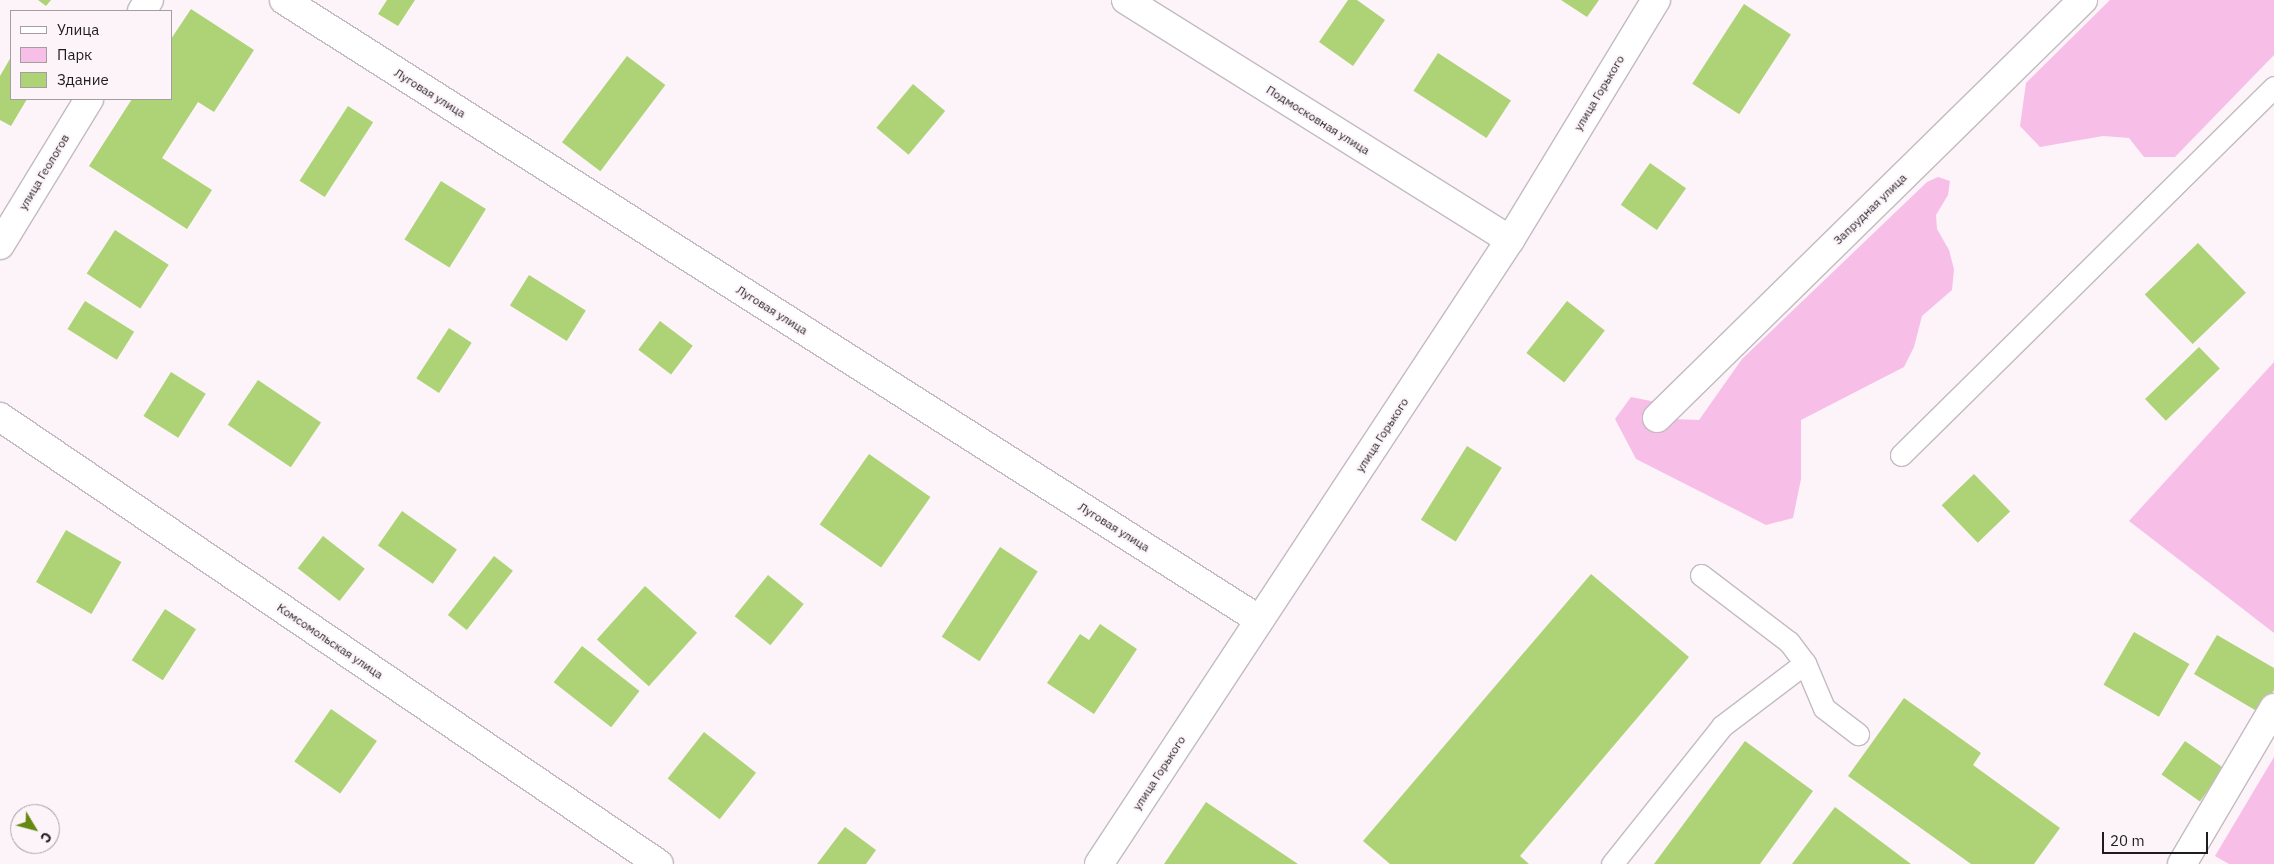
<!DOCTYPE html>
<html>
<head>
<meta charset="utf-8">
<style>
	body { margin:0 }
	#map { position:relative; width:2274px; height:864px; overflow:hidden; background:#fcf4f9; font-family:"IBM Plex Sans",sans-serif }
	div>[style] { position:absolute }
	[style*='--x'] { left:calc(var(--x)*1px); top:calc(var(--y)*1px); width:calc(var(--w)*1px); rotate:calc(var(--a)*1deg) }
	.green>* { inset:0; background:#f7bfe8 }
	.building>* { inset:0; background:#add376; transform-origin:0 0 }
	.roads { filter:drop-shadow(1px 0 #c3bbc1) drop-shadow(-1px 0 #c3bbc1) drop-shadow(0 1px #c3bbc1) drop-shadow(0 -1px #c3bbc1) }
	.lane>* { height:21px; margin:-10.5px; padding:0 10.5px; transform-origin:10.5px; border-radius:10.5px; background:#fff }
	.street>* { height:28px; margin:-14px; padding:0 14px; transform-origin:14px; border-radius:14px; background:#fff }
	.secondary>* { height:28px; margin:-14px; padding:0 14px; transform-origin:14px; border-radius:14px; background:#fff }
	span { translate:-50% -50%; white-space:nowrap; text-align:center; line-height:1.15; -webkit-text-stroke:4px #fcf4f9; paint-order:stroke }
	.street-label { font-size:12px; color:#1f1c1e }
	.legend { position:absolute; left:10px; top:10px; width:162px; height:90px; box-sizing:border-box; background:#fcf4f9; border:1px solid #a49ea1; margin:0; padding:6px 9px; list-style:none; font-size:15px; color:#1f1c1e }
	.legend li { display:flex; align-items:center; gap:10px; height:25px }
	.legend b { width:25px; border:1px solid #a49ea1 }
	.north { position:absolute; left:10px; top:804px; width:50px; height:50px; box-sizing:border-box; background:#fcf4f9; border:1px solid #a49ea1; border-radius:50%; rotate:127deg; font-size:14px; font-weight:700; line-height:20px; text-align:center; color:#1f1c1e }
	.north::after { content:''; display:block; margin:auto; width:18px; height:22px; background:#638912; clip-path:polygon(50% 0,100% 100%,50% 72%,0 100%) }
	.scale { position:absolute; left:2102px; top:832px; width:106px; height:22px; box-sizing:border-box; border:2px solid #1f1c1e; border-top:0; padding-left:6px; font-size:15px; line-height:18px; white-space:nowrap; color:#1f1c1e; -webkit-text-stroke:4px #fcf4f9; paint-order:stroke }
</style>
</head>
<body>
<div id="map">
	<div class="green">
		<div style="clip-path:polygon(2110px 0,2274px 0,2274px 55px,2175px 157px,2144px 157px,2129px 138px,2103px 136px,2040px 147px,2020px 126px,2026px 83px)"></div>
		<div style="clip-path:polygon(1938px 177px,1950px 181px,1948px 195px,1936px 215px,1937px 229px,1949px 250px,1954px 269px,1952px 290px,1922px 316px,1914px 347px,1904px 367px,1801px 420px,1801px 479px,1793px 518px,1766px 525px,1636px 459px,1615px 419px,1631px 397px,1656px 402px,1674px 419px,1699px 420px,1742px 359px,1927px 182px)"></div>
		<div style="clip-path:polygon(2274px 362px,2274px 633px,2129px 521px)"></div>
		<div style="clip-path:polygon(2274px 757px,2274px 864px,2229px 864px,2215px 856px)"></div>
	</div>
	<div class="building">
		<div style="clip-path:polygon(38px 0,51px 0,46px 6px)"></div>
		<div style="clip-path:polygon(387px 0,415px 0,398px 26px,378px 14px)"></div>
		<div style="clip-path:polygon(1348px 0,1357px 0,1385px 20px,1353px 66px,1319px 42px)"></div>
		<div style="clip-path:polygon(1561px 0,1599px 0,1587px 17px)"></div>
		<div style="left:1744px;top:4px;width:56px;height:95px;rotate:33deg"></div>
		<div style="clip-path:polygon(191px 9px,254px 50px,214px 112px,198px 102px,162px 158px,212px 190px,187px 229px,89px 166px,132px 99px,171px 99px,171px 39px)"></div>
		<div style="left:1438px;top:53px;width:87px;height:45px;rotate:33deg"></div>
		<div style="left:627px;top:56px;width:48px;height:108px;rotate:37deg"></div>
		<div style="clip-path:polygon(11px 57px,11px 99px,27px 99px,11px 126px,0 120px,0 76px)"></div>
		<div style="left:913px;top:84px;width:42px;height:57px;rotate:40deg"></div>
		<div style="left:348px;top:106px;width:30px;height:89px;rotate:33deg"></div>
		<div style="left:1650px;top:163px;width:44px;height:51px;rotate:35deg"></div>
		<div style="left:441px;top:181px;width:53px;height:69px;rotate:32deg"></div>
		<div style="left:115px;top:230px;width:64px;height:52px;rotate:33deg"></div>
		<div style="left:2198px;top:243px;width:69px;height:74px;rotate:46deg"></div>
		<div style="left:529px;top:275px;width:67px;height:36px;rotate:32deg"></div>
		<div style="left:85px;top:301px;width:58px;height:33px;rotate:32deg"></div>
		<div style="left:1567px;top:301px;width:48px;height:66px;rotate:38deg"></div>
		<div style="left:660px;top:321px;width:41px;height:36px;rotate:37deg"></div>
		<div style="left:449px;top:328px;width:27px;height:60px;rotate:33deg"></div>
		<div style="left:2199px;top:347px;width:30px;height:75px;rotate:46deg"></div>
		<div style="left:171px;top:372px;width:41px;height:52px;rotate:32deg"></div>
		<div style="left:258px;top:380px;width:76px;height:54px;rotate:34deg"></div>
		<div style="left:1467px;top:446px;width:41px;height:87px;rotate:32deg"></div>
		<div style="left:869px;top:454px;width:75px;height:86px;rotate:35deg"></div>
		<div style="left:1974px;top:474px;width:52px;height:45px;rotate:46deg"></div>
		<div style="left:402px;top:511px;width:67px;height:42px;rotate:35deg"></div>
		<div style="left:66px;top:530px;width:64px;height:60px;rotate:30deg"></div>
		<div style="left:323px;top:536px;width:53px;height:41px;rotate:38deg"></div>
		<div style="left:1000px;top:547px;width:45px;height:107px;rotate:33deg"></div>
		<div style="left:494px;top:556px;width:24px;height:75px;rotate:38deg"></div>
		<div style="clip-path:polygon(1591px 574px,1689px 657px,1520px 856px,1529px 864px,1390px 864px,1363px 841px)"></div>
		<div style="left:768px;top:575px;width:46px;height:53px;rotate:39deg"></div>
		<div style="left:645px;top:586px;width:70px;height:72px;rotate:42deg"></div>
		<div style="left:165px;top:609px;width:37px;height:61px;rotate:33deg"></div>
		<div style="clip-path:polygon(1100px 624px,1137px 649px,1094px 714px,1047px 683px,1080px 634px,1089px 640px)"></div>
		<div style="left:2134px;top:632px;width:64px;height:61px;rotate:30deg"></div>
		<div style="clip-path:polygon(2217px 635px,2274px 668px,2274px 690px,2260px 713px,2194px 674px)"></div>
		<div style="left:582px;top:646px;width:73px;height:46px;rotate:38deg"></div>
		<div style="clip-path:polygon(1904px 698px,1981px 753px,1973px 765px,2060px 828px,2034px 864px,1971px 864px,1848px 776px)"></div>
		<div style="left:331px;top:709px;width:56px;height:64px;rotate:35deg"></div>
		<div style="left:704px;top:732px;width:66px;height:59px;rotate:38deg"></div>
		<div style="clip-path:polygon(1745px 741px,1813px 791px,1760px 864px,1654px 864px)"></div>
		<div style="left:2185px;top:741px;width:47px;height:41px;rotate:35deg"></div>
		<div style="clip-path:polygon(1206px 802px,1298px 864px,1164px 864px)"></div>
		<div style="clip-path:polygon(1835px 807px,1911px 864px,1792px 864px)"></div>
		<div style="clip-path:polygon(845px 827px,876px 850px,866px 864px,817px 864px)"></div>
	</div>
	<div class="roads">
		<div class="lane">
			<div style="--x:1901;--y:455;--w:524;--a:-44.61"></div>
			<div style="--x:1701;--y:575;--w:111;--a:37.3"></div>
			<div style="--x:1789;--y:642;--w:26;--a:53"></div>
			<div style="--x:1805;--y:663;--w:49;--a:67.1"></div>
			<div style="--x:1824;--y:708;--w:43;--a:37.4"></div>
			<div style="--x:1612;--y:864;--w:176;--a:-51.4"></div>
			<div style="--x:1722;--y:726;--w:104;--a:-37.2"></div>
		</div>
		<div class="street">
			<div style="--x:284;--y:0;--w:1156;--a:32.43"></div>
			<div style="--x:1126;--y:0;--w:453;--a:32"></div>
			<div style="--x:142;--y:11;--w:13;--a:-58"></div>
			<div style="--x:0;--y:245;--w:171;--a:-58.6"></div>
			<div style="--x:0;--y:417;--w:796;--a:34.15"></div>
			<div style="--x:1657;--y:418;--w:597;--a:-44.46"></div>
			<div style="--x:2182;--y:864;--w:181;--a:-59.5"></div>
		</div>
		<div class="secondary">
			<div style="--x:1099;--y:864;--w:747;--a:-56.63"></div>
			<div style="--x:1510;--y:240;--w:281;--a:-58.7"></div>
		</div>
	</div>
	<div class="street-label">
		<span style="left:430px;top:93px;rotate:32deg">Луговая улица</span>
		<span style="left:1599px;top:93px;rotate:-59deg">улица Горького</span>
		<span style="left:1318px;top:120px;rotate:32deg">Подмосковная улица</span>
		<span style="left:44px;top:172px;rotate:-59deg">улица Геологов</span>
		<span style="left:1870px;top:209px;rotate:-44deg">Запрудная улица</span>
		<span style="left:772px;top:310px;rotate:32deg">Луговая улица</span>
		<span style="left:1382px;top:435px;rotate:-57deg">улица Горького</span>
		<span style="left:1114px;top:527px;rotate:32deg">Луговая улица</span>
		<span style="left:330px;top:641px;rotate:34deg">Комсомольская улица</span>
		<span style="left:1159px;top:773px;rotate:-57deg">улица Горького</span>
	</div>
	<ul class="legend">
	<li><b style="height:6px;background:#fff"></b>Улица</li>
	<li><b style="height:14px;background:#f7bfe8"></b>Парк</li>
	<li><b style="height:14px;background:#add376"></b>Здание</li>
	</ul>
	<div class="north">С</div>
	<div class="scale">20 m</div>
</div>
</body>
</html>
